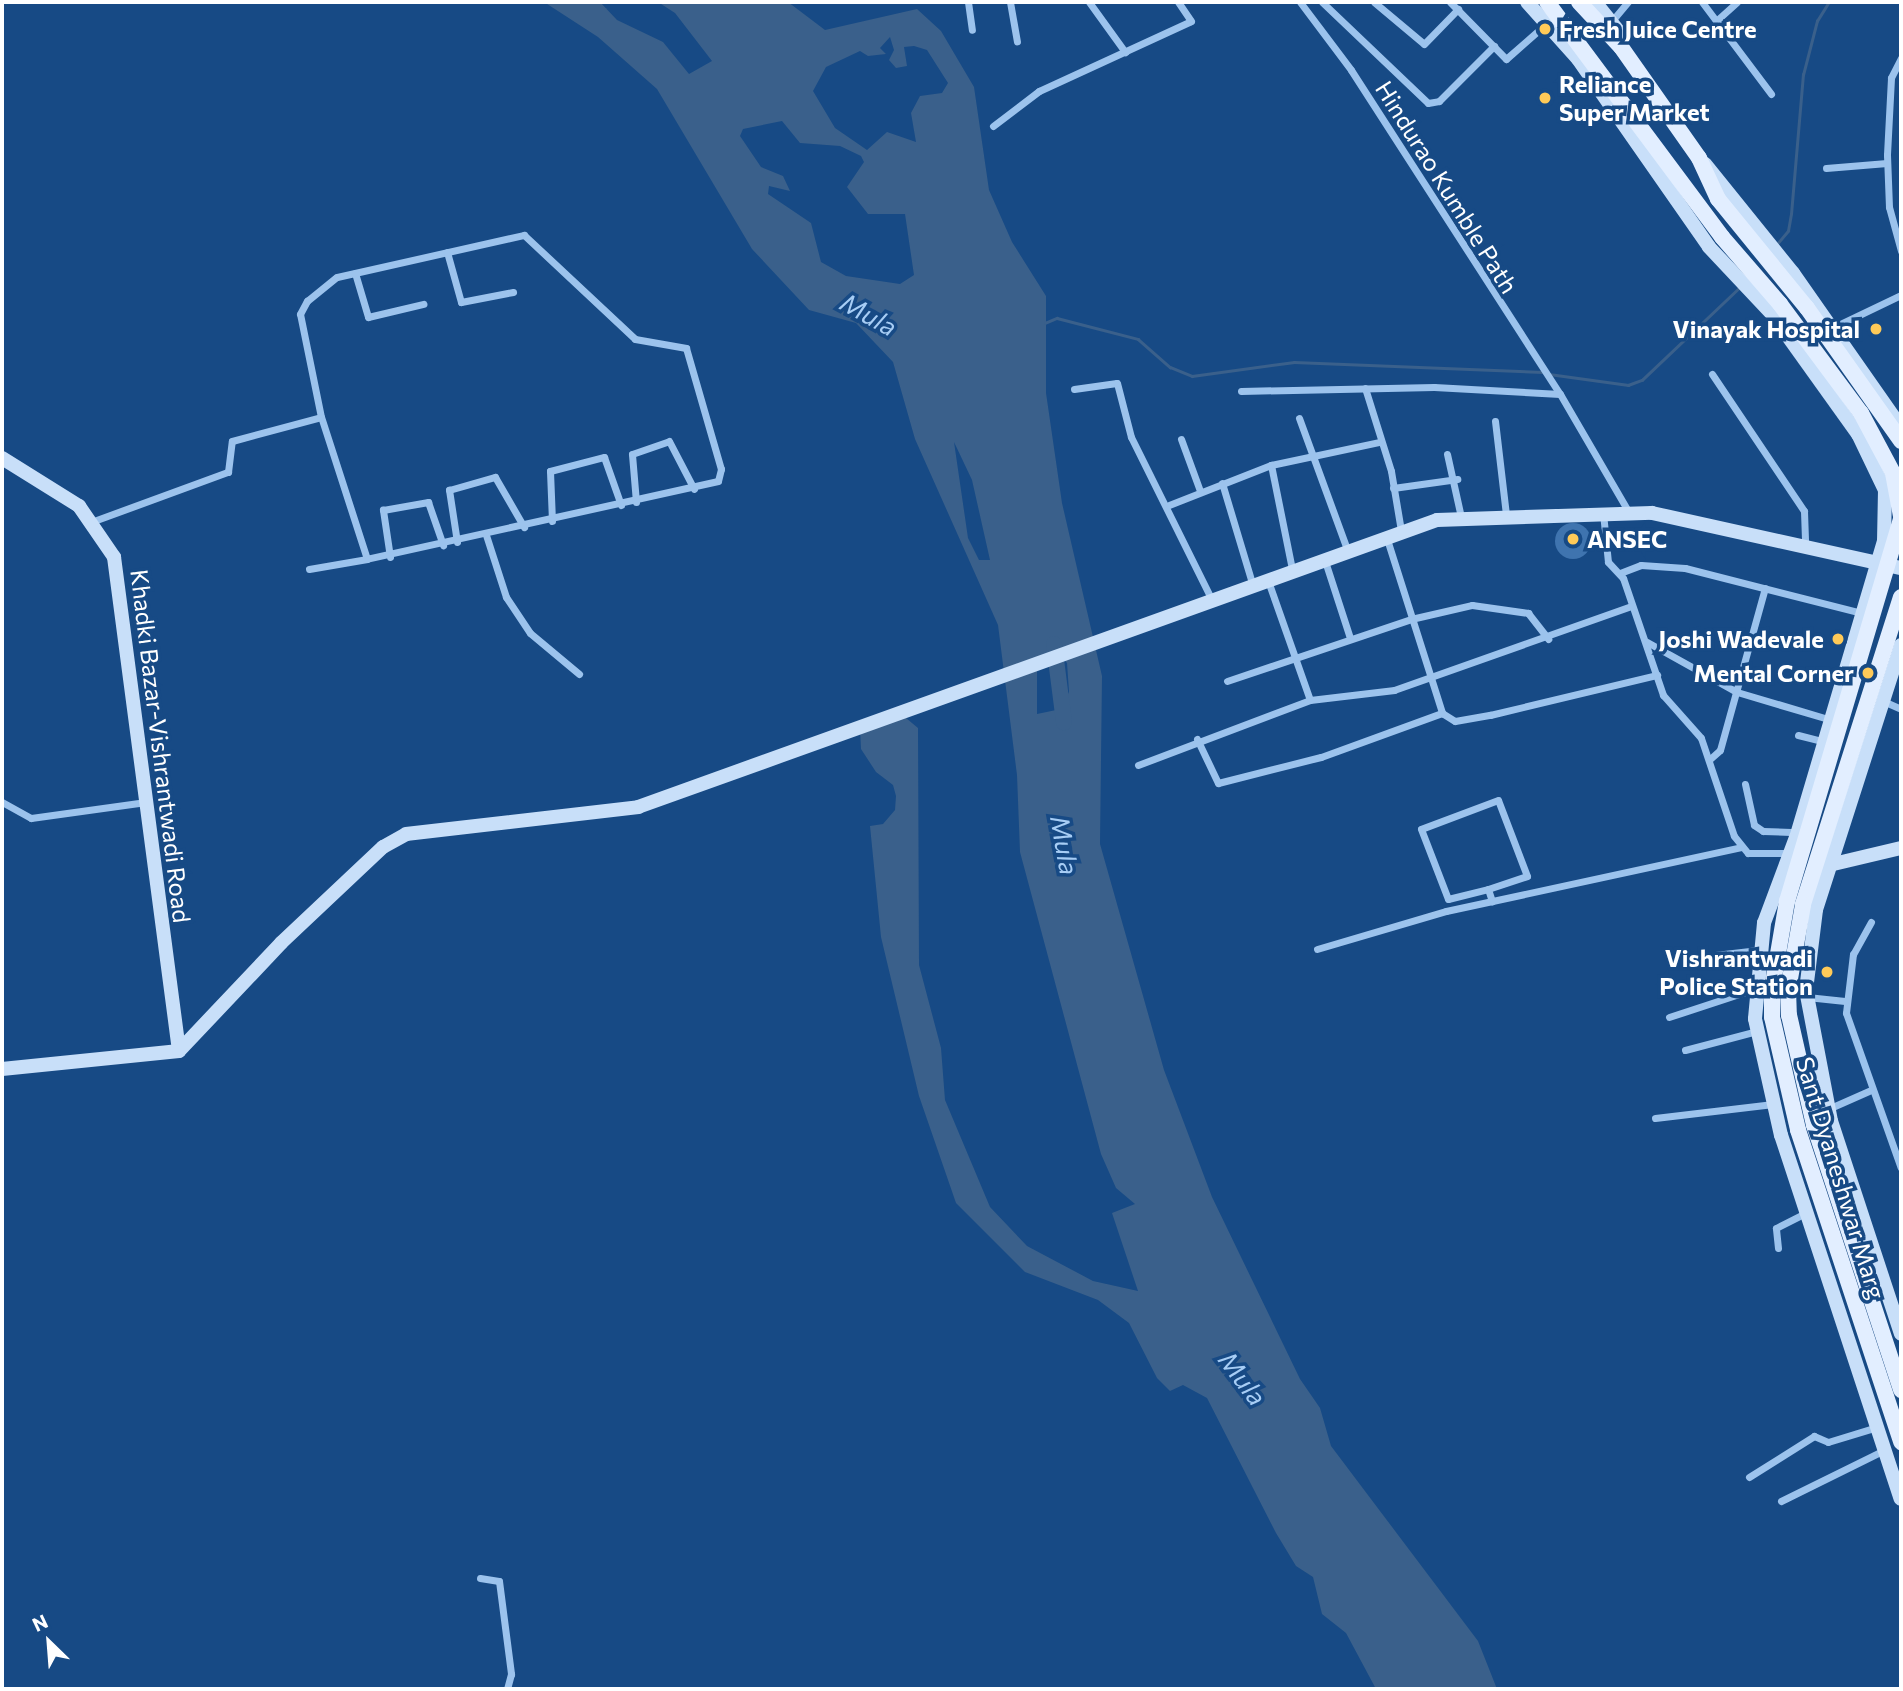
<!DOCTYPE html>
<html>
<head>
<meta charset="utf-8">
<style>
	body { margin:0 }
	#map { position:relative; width:1903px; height:1691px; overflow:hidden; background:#174a85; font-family:Commissioner,sans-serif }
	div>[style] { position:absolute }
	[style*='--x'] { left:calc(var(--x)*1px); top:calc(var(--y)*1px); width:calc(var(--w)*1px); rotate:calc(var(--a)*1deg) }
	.water>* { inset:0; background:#3a608b }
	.stream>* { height:2.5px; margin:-1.25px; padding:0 1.25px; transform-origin:1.25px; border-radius:1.25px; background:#3a608b }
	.river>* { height:16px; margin:-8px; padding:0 8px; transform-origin:8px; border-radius:8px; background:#3a608b }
	.building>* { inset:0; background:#3f74af }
	.round { border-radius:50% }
	.street>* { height:7px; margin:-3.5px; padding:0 3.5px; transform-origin:3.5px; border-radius:3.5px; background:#9cc3ed }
	.secondary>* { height:14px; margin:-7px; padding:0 7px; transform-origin:7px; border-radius:7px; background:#c8dff9 }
	.primary>* { height:16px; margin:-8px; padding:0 8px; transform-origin:8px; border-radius:8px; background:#e2eeff }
	.dots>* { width:19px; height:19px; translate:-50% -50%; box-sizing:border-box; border:4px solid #174a85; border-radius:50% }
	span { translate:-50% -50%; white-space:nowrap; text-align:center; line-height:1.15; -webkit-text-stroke:7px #174a85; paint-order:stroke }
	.poi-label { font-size:24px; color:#fff; font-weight:700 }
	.left { translate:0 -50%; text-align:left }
	.right { translate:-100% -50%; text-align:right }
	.street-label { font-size:24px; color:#fff }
	.water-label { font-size:26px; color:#a7cdf5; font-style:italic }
	.frame { position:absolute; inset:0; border:4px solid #fff; pointer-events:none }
	.north { position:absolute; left:14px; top:1607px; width:70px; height:70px; -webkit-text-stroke:5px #174a85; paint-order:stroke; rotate:335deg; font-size:19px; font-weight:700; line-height:28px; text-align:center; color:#fff }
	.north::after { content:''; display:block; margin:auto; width:24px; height:32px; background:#fff; clip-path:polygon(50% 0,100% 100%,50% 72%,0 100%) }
</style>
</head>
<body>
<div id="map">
	<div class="water">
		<div style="clip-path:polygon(evenodd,544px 2px,600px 2px,617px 20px,663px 42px,689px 74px,712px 61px,675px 13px,658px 2px,788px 2px,825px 30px,917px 9px,941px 31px,974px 87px,989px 190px,1012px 242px,1046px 296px,1046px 393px,1062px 503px,1102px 676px,1100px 844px,1164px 1070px,1212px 1197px,1300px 1379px,1320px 1408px,1331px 1446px,1478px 1641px,1497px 1689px,1376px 1689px,1346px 1633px,1322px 1614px,1313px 1577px,1296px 1566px,1276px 1533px,1207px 1398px,1183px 1385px,1170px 1391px,1157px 1378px,1129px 1323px,1098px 1300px,1025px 1272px,956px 1203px,919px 1096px,881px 937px,870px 826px,883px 824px,895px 810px,896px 796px,893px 785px,876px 772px,861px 749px,860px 728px,900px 713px,918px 728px,919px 965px,941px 1048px,945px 1100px,990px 1207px,1027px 1246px,1093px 1281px,1138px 1291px,1112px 1213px,1135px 1204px,1116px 1188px,1101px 1154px,1020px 852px,1017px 775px,998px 625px,915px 439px,893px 362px,856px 323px,809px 310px,752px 249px,657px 89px,598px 37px,544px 2px,890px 37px,894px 50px,889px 60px,896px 68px,907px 66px,904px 47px,914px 46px,927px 50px,948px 83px,942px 93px,920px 96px,911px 113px,916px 142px,887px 132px,867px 150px,835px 128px,813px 91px,826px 67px,860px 51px,868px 56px,886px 54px,880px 48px,890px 37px,544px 2px,782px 121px,800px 143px,840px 146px,861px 156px,864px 162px,847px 187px,868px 214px,905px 214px,914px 275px,900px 284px,846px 276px,821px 262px,811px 223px,768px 194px,769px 186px,790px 191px,783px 176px,761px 167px,740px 136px,743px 129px,782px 121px,544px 2px,954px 442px,972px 480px,990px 560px,979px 560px,968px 538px,954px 442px,544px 2px,1056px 651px,1067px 663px,1069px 692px,1061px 709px,1037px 714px,1037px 660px,1056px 651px)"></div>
	</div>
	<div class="stream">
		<div style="--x:1777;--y:244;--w:17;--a:-50"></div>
		<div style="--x:1788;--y:231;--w:17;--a:-80"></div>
		<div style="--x:1791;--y:214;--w:140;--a:-85.1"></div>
		<div style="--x:1803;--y:75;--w:56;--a:-75.5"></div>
		<div style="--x:1817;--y:21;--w:22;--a:-58"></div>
		<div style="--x:1045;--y:323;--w:13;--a:-23"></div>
		<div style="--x:1057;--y:318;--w:84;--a:14.5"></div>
		<div style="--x:1138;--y:339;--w:43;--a:41.2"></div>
		<div style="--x:1170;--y:367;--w:24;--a:22"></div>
		<div style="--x:1192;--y:376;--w:103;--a:-7.8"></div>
		<div style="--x:1294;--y:362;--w:249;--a:2.3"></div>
		<div style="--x:1549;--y:374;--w:80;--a:7.9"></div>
		<div style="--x:1628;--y:385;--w:15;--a:-20"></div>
		<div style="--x:1642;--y:380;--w:137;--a:-43.5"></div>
	</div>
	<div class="river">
		<div style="--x:1054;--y:644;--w:79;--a:82.7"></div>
	</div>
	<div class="building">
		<div class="round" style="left:1555px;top:523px;width:36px;height:36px"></div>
	</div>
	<div class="street">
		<div style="--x:968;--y:2;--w:28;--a:82"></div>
		<div style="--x:1010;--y:2;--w:40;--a:80"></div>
		<div style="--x:1089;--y:2;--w:62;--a:54.2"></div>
		<div style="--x:1300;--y:2;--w:85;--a:53.1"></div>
		<div style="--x:1351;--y:70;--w:386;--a:57.2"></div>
		<div style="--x:1560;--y:394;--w:135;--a:59.8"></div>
		<div style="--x:1322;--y:2;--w:146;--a:43.6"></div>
		<div style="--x:1428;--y:103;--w:11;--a:-10"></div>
		<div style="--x:1439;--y:101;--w:78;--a:-45"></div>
		<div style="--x:1374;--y:2;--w:65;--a:40"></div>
		<div style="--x:1424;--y:44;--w:49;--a:-45.8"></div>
		<div style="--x:1450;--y:2;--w:80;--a:45.5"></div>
		<div style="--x:1506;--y:59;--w:55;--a:-41.3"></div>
		<div style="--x:1702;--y:2;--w:115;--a:53.1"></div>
		<div style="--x:1716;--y:21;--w:28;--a:-42"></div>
		<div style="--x:1611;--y:22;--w:26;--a:-50"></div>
		<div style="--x:1901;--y:58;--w:22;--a:117"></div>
		<div style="--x:1891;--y:78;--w:77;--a:93"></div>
		<div style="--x:1887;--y:155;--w:52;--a:87.8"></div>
		<div style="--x:1889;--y:207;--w:46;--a:74.7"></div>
		<div style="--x:993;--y:126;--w:58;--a:-37.3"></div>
		<div style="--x:1039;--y:91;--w:167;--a:-24.7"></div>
		<div style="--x:1191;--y:21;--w:23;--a:-124"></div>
		<div style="--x:1826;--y:168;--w:61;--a:-4.7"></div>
		<div style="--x:524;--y:235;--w:152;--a:43.1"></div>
		<div style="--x:635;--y:339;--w:52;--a:10"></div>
		<div style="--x:686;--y:348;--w:126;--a:73.9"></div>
		<div style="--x:721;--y:469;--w:12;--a:104"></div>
		<div style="--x:718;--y:481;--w:360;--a:167.5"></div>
		<div style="--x:367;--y:559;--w:149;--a:-107.9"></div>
		<div style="--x:321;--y:417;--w:105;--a:-101.5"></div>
		<div style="--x:300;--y:314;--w:15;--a:-62"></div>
		<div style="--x:307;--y:301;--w:38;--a:-39"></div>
		<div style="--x:337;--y:277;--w:192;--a:-12.7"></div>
		<div style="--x:447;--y:252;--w:52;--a:74.4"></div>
		<div style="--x:461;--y:302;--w:53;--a:-10.9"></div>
		<div style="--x:355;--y:273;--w:46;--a:73.5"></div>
		<div style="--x:368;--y:317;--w:57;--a:-13.3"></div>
		<div style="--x:1832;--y:328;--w:76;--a:-25.6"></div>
		<div style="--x:1712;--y:374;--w:165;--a:56.1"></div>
		<div style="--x:1804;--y:511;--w:33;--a:88"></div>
		<div style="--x:1365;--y:388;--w:87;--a:72.6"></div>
		<div style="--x:1391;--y:471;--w:61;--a:80.5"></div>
		<div style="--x:1074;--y:389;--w:43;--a:-7.9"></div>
		<div style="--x:1117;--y:383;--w:56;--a:75.5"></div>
		<div style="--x:1131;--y:437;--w:180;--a:63.6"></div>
		<div style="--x:1241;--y:391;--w:193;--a:-1.2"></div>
		<div style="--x:1434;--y:387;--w:126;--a:3.2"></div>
		<div style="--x:1299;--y:418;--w:140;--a:69.9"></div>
		<div style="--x:1495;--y:421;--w:95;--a:83.3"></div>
		<div style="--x:1181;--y:439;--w:55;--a:69.9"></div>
		<div style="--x:1447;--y:454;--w:65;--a:77.5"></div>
		<div style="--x:1271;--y:465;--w:106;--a:78.6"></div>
		<div style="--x:1222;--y:483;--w:104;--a:73.3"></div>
		<div style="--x:1393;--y:488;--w:65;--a:-8"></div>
		<div style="--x:636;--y:502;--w:48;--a:-94.8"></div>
		<div style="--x:632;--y:454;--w:39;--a:-19"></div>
		<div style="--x:669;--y:441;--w:54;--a:62.5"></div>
		<div style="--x:1169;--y:505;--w:110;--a:-21.4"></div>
		<div style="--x:1271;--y:465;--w:110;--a:-12"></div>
		<div style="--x:1603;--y:513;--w:49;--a:84.2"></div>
		<div style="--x:1608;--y:562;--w:22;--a:47"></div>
		<div style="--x:1623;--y:578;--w:124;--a:71.1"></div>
		<div style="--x:1663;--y:695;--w:57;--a:48.5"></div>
		<div style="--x:1701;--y:738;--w:103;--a:71.4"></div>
		<div style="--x:1734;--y:836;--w:22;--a:51"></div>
		<div style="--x:1748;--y:853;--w:42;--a:0"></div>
		<div style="--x:552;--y:521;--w:50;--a:-92.3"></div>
		<div style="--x:550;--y:471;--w:56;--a:-14.5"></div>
		<div style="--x:604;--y:457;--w:51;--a:70.5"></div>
		<div style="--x:91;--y:522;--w:146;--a:-20.1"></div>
		<div style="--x:228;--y:472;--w:31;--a:-83"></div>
		<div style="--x:232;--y:441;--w:92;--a:-15.1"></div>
		<div style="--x:486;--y:535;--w:65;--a:72.1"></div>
		<div style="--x:506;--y:597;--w:43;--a:56.3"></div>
		<div style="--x:530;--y:633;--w:64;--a:39.9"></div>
		<div style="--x:1386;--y:536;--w:186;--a:72.4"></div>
		<div style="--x:457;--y:542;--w:53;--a:-98.7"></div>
		<div style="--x:449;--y:490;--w:48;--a:-15.8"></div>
		<div style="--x:495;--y:477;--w:58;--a:59.9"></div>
		<div style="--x:390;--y:557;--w:48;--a:-98.5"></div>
		<div style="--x:383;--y:510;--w:46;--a:-10.1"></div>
		<div style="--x:428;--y:502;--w:46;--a:70.8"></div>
		<div style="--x:1324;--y:558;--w:84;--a:72"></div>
		<div style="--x:309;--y:569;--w:59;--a:-9.8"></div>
		<div style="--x:1620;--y:573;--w:22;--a:-21"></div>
		<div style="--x:1641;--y:565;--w:44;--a:3.9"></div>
		<div style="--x:1685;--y:568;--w:183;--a:14.3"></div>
		<div style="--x:1267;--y:578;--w:129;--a:70.6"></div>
		<div style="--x:1647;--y:642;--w:103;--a:29.1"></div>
		<div style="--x:1737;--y:692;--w:95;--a:16.5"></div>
		<div style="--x:1227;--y:681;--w:194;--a:-18.6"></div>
		<div style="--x:1411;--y:619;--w:63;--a:-12.9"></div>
		<div style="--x:1472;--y:605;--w:57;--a:8.1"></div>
		<div style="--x:1528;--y:613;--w:33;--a:52"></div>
		<div style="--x:1883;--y:701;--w:20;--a:24"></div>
		<div style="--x:1798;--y:735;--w:25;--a:14"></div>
		<div style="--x:1197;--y:739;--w:49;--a:64.5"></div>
		<div style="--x:1218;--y:783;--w:106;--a:-14.2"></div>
		<div style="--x:1321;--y:757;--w:129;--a:-20"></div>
		<div style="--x:1442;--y:713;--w:15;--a:32"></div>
		<div style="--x:1455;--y:721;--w:36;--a:-10"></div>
		<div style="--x:1490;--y:715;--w:172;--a:-13.5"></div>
		<div style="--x:1710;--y:759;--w:13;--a:-42"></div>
		<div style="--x:1720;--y:750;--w:168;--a:-74.5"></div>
		<div style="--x:1138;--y:765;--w:184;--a:-20.7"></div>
		<div style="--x:1310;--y:700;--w:85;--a:-6.8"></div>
		<div style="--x:1394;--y:690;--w:251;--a:-19.5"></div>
		<div style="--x:1745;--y:784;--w:42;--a:77.6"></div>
		<div style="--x:1754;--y:825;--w:11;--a:34"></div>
		<div style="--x:1763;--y:831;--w:35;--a:2"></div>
		<div style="--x:2;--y:802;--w:33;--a:29"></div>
		<div style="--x:31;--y:818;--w:116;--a:-7.9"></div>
		<div style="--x:1488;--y:889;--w:41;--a:-18.4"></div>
		<div style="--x:1527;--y:876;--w:81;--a:-110.9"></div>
		<div style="--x:1498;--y:800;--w:82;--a:159.4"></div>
		<div style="--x:1421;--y:829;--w:75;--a:68.9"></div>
		<div style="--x:1448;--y:899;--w:41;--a:-14"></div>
		<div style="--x:1488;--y:889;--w:13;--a:72"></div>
		<div style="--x:1871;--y:922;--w:37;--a:119"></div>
		<div style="--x:1853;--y:954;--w:59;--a:96.8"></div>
		<div style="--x:1846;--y:1013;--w:164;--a:70.5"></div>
		<div style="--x:1317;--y:949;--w:134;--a:-16.4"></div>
		<div style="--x:1446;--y:911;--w:302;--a:-12.2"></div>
		<div style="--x:1672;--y:960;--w:87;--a:-6.6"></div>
		<div style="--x:1807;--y:997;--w:38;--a:6"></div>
		<div style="--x:1669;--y:1017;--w:89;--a:-18.2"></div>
		<div style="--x:1685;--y:1050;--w:74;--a:-14.8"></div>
		<div style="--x:1828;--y:1109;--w:47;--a:-23.8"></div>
		<div style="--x:1655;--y:1118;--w:119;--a:-6.8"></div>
		<div style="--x:1778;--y:1248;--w:20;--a:-96"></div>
		<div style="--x:1776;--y:1228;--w:34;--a:-27"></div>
		<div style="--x:1749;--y:1477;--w:77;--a:-32.2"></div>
		<div style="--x:1814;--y:1436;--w:15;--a:23"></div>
		<div style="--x:1828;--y:1442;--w:51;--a:-17"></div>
		<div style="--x:1781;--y:1501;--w:115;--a:-26.3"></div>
		<div style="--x:480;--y:1578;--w:19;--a:9"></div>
		<div style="--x:499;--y:1581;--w:94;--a:82.6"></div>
		<div style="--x:511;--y:1674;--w:16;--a:105"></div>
	</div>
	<div class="secondary">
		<div style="--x:1527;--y:2;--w:76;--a:48.2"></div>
		<div style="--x:1578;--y:59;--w:229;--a:55.1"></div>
		<div style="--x:1709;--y:247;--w:92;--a:46.8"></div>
		<div style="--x:1772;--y:314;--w:148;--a:54.4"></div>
		<div style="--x:1858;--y:434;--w:62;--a:64.3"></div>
		<div style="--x:1885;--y:490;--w:51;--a:91.1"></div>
		<div style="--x:1884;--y:541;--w:303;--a:106.5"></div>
		<div style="--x:1798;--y:832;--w:97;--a:110.5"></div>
		<div style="--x:1764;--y:923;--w:96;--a:95.4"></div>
		<div style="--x:1755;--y:1019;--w:119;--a:77.4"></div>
		<div style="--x:1781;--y:1135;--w:383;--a:71.8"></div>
		<div style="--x:1595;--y:2;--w:38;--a:51"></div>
		<div style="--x:1619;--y:32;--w:15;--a:82"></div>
		<div style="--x:1705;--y:164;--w:140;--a:51.1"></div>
		<div style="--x:1793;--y:273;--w:188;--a:55"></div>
		<div style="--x:2;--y:458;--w:91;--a:31.9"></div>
		<div style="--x:79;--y:506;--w:62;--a:55.5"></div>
		<div style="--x:114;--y:557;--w:498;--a:82.5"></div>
		<div style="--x:1901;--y:645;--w:278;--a:107.8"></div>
		<div style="--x:1816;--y:910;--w:81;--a:97.1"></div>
		<div style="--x:1806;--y:990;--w:133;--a:79.2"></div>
		<div style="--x:1831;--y:1121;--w:224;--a:71.8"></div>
		<div style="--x:1825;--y:866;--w:78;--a:-13.3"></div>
		<div style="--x:2;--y:1069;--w:178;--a:-5.8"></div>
		<div style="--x:179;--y:1051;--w:149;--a:-46.6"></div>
		<div style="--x:281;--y:943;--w:140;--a:-43.3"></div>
		<div style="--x:383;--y:847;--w:26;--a:-29"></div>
		<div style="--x:406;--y:834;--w:234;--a:-6.6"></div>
		<div style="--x:638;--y:807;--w:849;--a:-19.76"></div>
		<div style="--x:1437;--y:520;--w:215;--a:-1.9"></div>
		<div style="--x:1652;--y:513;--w:255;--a:12.5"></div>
	</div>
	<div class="primary">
		<div style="--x:1547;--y:2;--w:293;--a:53.3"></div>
		<div style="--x:1722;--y:237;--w:89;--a:49.1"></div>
		<div style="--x:1780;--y:304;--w:136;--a:53.4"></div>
		<div style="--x:1861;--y:413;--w:68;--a:61.9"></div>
		<div style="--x:1893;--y:473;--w:44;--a:79.5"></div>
		<div style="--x:1579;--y:2;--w:62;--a:47"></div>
		<div style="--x:1621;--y:47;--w:136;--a:54.9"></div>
		<div style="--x:1699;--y:158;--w:45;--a:65.1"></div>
		<div style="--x:1718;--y:199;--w:141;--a:50.8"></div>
		<div style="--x:1807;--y:308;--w:163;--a:54.7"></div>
		<div style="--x:1901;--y:519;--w:399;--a:106.6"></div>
		<div style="--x:1787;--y:901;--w:89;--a:99.7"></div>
		<div style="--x:1772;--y:989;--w:28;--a:90"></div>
		<div style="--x:1772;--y:1017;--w:116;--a:77"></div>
		<div style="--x:1798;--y:1130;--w:329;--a:71.7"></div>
		<div style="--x:1901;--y:597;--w:323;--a:107.7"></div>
		<div style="--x:1803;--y:905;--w:86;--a:100"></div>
		<div style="--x:1788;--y:990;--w:25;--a:88"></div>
		<div style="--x:1789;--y:1015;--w:113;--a:77.2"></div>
		<div style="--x:1814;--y:1125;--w:279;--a:71.8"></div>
	</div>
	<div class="dots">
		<div style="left:1545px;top:29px;background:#ffca58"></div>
		<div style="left:1545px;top:98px;background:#ffca58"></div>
		<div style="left:1876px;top:329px;background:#ffca58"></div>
		<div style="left:1573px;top:539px;background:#ffca58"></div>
		<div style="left:1838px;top:639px;background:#ffca58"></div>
		<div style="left:1868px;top:673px;background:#ffca58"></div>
		<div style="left:1827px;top:972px;background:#ffca58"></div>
	</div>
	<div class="poi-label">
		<span class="left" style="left:1559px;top:29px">Fresh Juice Centre</span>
		<span class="left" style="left:1559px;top:98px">Reliance<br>Super Market</span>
		<span class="right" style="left:1860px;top:329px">Vinayak Hospital</span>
		<span class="left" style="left:1587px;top:539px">ANSEC</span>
		<span class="right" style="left:1824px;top:639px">Joshi Wadevale</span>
		<span class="right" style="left:1854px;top:673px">Mental Corner</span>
		<span class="right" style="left:1813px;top:972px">Vishrantwadi<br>Police Station</span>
	</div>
	<div class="street-label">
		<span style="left:1447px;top:187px;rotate:58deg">Hindurao Kumble Path</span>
		<span style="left:161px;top:746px;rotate:83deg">Khadki Bazar-Vishrantwadi Road</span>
		<span style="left:1841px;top:1178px;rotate:73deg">Sant Dyaneshwar Marg</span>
	</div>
	<div class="water-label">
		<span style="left:869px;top:314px;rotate:29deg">Mula</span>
		<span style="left:1065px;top:845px;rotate:80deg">Mula</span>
		<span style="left:1243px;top:1378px;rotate:53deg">Mula</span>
	</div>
	<div class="frame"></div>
	<div class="north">N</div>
</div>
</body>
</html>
